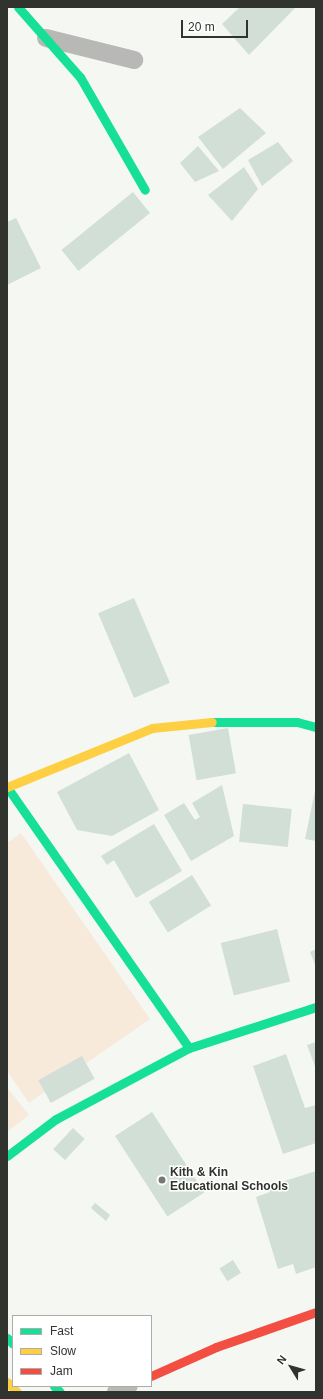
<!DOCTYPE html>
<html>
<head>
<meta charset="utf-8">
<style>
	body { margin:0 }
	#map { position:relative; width:323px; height:1399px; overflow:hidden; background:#f4f7f2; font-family:Helvetica,sans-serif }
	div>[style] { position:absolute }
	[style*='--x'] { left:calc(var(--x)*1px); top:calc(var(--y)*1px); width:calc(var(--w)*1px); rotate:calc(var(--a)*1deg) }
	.green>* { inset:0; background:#f7eadb }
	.building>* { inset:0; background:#d1dfd7; transform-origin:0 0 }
	.street>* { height:18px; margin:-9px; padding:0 9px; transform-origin:9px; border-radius:9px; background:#b8b8b6 }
	.fast>* { height:9px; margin:-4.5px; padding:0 4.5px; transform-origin:4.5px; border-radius:4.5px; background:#16e098 }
	.slow>* { height:9px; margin:-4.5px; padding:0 4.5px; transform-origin:4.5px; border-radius:4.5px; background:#ffcf43 }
	.jam>* { height:9px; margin:-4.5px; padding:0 4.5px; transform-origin:4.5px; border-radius:4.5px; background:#f24e42 }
	.dots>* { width:11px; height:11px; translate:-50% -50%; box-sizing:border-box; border:2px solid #fff; border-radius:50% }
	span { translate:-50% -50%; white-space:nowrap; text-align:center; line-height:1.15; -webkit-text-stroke:3px #fff; paint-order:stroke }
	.poi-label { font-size:12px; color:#30332e; font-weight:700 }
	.left { translate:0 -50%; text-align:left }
	.frame { position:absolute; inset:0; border:8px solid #30332e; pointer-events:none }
	.legend { position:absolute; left:12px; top:1315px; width:140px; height:72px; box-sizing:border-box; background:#fff; border:1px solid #acadab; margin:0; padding:5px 7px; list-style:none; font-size:12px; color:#30332e }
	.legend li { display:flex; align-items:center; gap:8px; height:20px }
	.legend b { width:20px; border:1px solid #acadab }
	.north { position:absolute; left:271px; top:1347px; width:40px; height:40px; -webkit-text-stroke:3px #fff; paint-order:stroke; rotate:307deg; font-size:11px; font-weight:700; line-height:16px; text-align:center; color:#30332e }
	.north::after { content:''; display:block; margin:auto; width:14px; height:18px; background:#30332e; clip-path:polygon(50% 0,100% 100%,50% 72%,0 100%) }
	.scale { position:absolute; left:181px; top:20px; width:67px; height:18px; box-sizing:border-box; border:2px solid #30332e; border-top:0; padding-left:5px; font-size:12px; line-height:14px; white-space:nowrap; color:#30332e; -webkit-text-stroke:3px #fff; paint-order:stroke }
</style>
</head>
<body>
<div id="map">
	<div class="green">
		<div style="clip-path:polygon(21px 833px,150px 1019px,29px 1103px,7px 1071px,7px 843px)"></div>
		<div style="clip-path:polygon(7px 1087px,29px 1115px,7px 1132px)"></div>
	</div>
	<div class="building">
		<div style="clip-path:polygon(240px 7px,296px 7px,249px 55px,222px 24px)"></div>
		<div style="clip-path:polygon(240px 108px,266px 133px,223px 169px,198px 137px)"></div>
		<div style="clip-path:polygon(278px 142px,293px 161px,262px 186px,248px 160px)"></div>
		<div style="clip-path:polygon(198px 146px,219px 171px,195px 182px,180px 163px)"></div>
		<div style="clip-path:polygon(244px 167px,258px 189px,232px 221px,208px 195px)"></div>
		<div style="left:133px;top:192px;width:27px;height:92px;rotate:51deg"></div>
		<div style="clip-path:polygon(16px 218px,41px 268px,7px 285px,7px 222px)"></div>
		<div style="left:134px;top:598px;width:92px;height:39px;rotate:67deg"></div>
		<div style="left:228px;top:728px;width:46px;height:40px;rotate:80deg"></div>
		<div style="clip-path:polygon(129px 753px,159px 810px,112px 836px,77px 830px,57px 792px)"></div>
		<div style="clip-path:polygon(222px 785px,234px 836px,191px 861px,164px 815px,184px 803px,195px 820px,200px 817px,192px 803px)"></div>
		<div style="clip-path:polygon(315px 791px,316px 791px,316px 841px,305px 839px)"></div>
		<div style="left:243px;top:804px;width:49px;height:38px;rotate:6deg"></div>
		<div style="clip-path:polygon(154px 824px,182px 871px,136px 898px,114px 860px,107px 865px,101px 856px)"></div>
		<div style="left:192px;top:875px;width:36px;height:51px;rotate:58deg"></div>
		<div style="left:277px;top:929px;width:54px;height:58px;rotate:76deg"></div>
		<div style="clip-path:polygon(316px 949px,316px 967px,310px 952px)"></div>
		<div style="clip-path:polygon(316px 1042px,316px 1069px,307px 1045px)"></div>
		<div style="clip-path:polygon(286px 1054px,305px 1108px,316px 1105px,316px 1143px,283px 1154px,253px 1066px)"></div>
		<div style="left:82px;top:1056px;width:26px;height:50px;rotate:61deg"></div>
		<div style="left:152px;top:1112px;width:96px;height:44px;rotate:57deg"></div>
		<div style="left:73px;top:1128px;width:16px;height:29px;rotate:43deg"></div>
		<div style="clip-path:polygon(316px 1171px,316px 1267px,296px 1274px,293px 1264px,278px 1269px,256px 1197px,270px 1192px,269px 1186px)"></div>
		<div style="clip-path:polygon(95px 1203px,110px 1215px,106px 1221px,91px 1208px)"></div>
		<div style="left:233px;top:1260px;width:15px;height:16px;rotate:58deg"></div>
	</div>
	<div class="street">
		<div style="--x:46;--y:38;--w:91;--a:14"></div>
		<div style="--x:116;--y:1392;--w:14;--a:-25"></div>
	</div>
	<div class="fast">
		<div style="--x:18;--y:7;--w:94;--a:48.5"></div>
		<div style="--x:80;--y:77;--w:130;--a:60.1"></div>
		<div style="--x:212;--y:722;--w:85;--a:0"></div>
		<div style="--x:297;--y:722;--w:20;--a:15"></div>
		<div style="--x:7;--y:787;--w:318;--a:55.1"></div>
		<div style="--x:7;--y:1156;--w:61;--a:-37.1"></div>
		<div style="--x:56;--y:1119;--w:151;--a:-28.1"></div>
		<div style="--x:189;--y:1048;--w:133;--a:-17.9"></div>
		<div style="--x:7;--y:1338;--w:8;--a:45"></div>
		<div style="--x:54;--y:1386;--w:8;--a:45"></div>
	</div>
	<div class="slow">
		<div style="--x:7;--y:787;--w:157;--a:-22.1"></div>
		<div style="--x:152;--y:728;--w:60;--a:-5.7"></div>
		<div style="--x:7;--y:1382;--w:14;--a:45"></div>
	</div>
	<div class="jam">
		<div style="--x:151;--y:1376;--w:71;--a:-24"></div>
		<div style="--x:216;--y:1347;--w:106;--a:-19.3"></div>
	</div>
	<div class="dots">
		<div style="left:162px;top:1180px;background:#757873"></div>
	</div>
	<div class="poi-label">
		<span class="left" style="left:170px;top:1180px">Kith &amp; Kin<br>Educational Schools</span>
	</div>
	<div class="frame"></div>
	<ul class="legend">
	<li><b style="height:5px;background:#16e098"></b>Fast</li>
	<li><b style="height:5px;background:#ffcf43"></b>Slow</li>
	<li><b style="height:5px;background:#f24e42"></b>Jam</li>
	</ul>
	<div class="north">N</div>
	<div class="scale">20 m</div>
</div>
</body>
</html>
